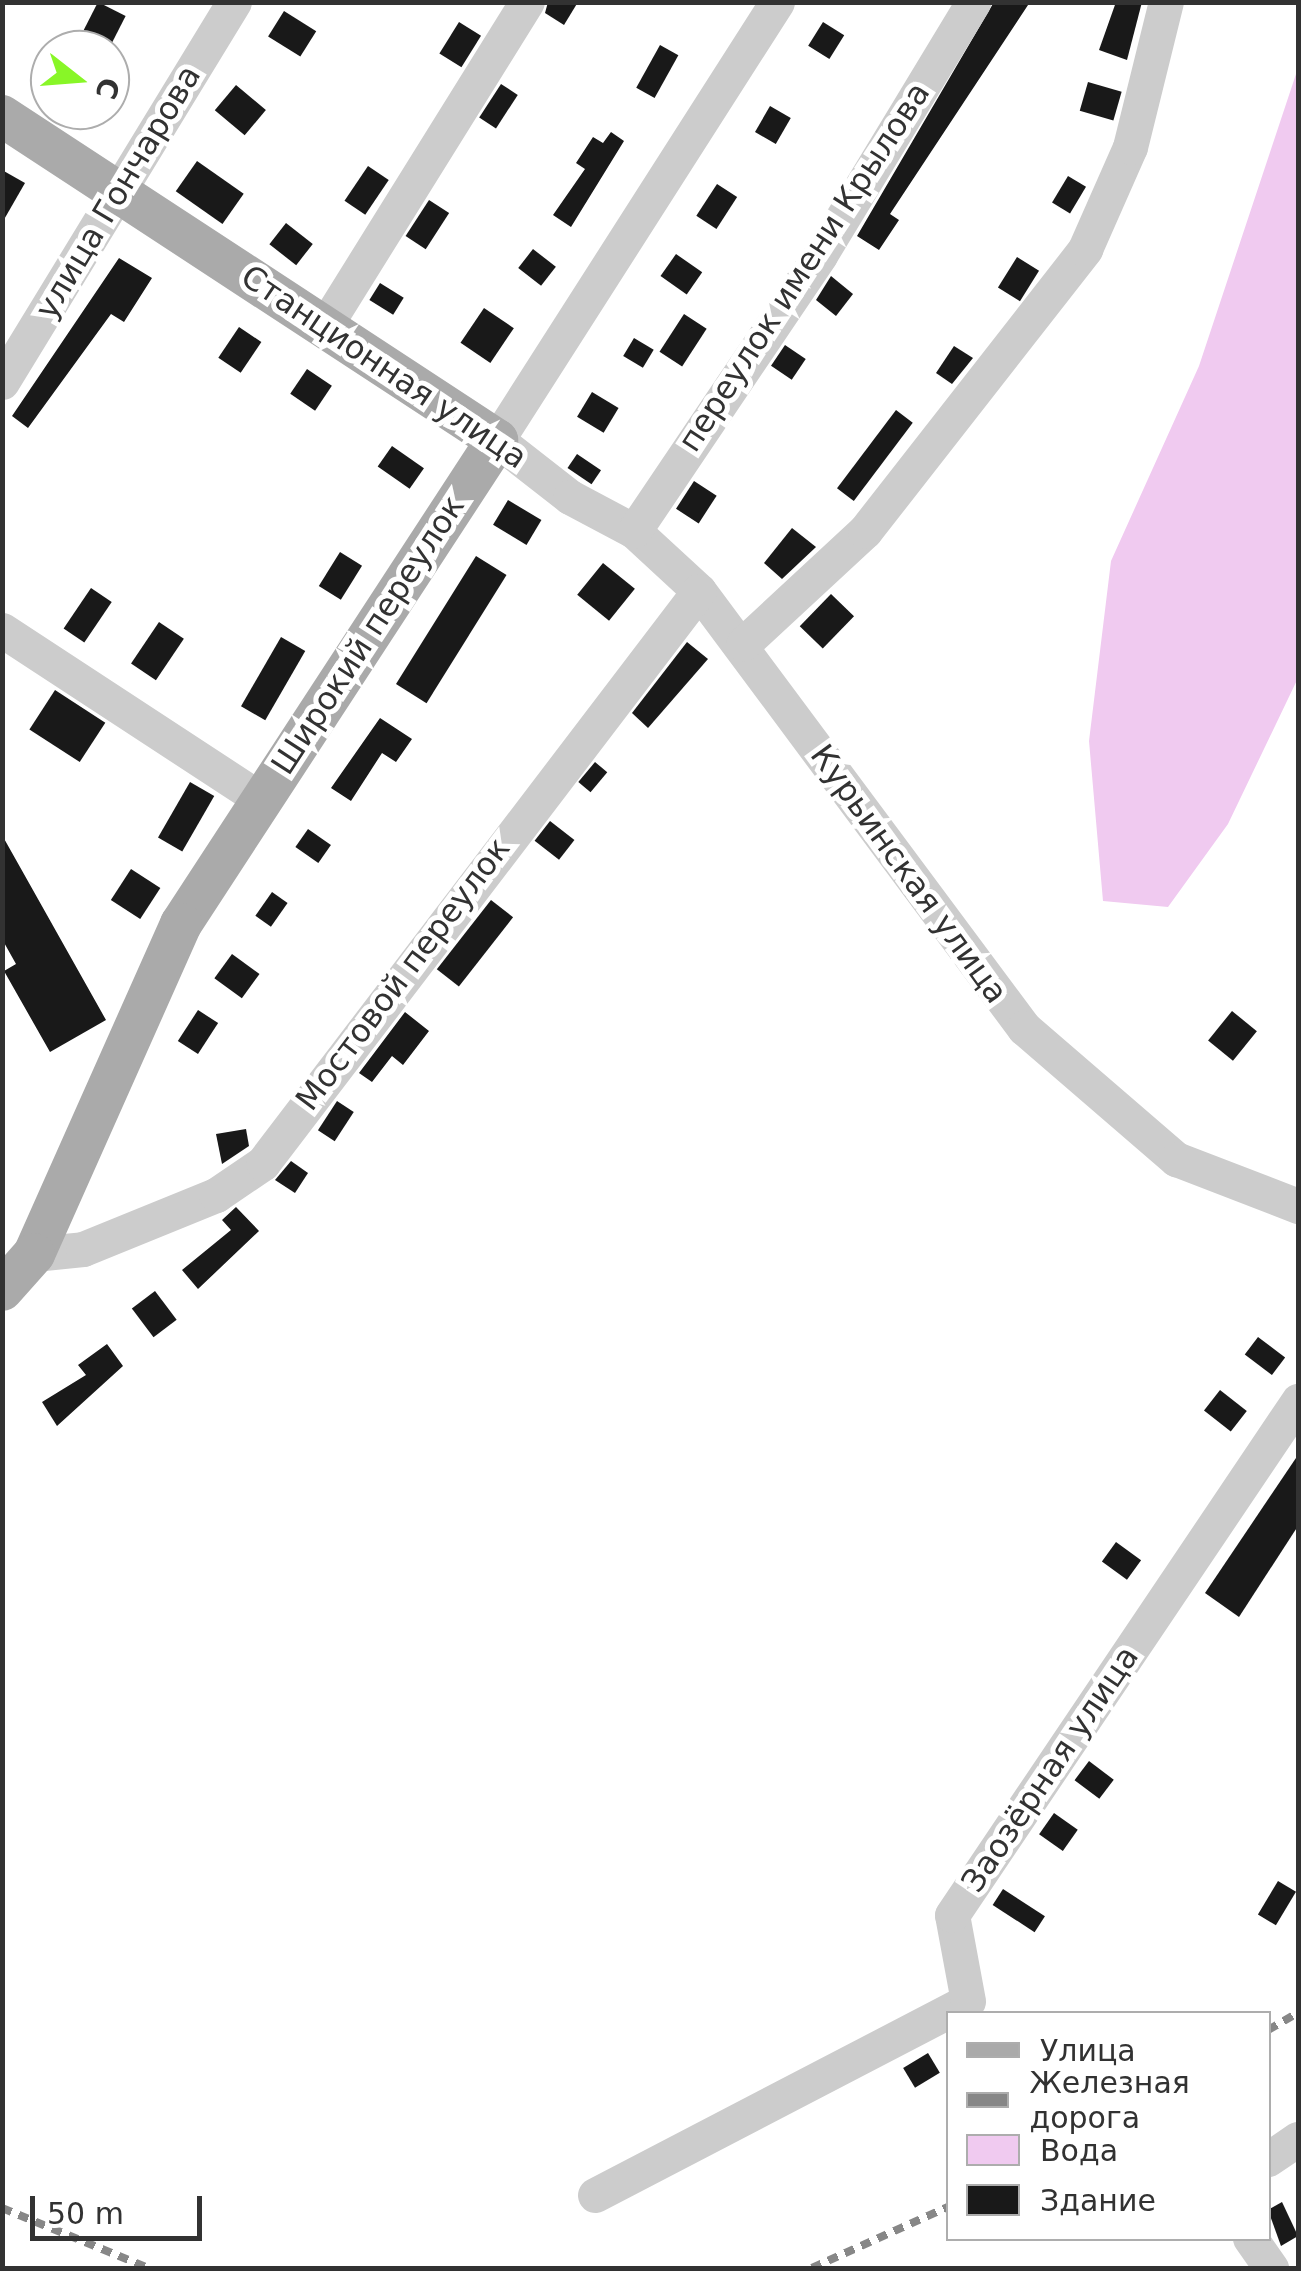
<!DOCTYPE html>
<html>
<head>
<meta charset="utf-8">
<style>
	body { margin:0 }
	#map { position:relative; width:1301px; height:2271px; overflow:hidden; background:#fff; font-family:"DejaVu Sans",sans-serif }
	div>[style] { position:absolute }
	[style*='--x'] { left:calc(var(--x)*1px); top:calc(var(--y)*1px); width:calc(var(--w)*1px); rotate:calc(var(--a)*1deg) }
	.water>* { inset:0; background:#f0caf0 }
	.building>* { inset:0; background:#191919; transform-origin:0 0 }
	.minor>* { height:35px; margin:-17.5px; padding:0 17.5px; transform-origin:17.5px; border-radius:17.5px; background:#ccc }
	.major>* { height:42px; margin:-21px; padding:0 21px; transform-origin:21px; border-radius:21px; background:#aaa }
	.rail>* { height:8px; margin-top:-4px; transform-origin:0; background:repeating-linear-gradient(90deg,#878787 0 10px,transparent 0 18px) }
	span { translate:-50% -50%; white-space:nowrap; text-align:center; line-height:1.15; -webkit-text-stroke:10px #fff; paint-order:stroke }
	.street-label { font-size:32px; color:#323232 }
	.frame { position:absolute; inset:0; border:5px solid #323232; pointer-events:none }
	.legend { position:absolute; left:946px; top:2011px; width:325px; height:230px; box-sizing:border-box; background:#fff; border:2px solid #adadad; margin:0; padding:12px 18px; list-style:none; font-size:30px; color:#323232 }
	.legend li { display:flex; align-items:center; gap:20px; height:50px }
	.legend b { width:50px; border:2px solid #adadad }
	.north { position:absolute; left:30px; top:30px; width:100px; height:100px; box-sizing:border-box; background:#fff; border:2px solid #adadad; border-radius:50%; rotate:107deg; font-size:28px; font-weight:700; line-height:40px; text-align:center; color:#323232 }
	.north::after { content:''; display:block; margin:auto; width:35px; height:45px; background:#88f627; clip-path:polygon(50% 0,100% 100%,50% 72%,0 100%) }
	.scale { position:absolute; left:30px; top:2196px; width:172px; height:45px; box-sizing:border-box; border:5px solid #323232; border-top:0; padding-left:12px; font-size:30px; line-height:35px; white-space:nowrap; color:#323232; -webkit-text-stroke:8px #fff; paint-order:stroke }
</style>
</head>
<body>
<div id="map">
	<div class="water">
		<div style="clip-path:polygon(1298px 68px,1298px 678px,1228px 824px,1168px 907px,1103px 901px,1089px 741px,1111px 561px,1199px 366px)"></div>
	</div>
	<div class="building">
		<div style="left:98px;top:2px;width:31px;height:37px;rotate:27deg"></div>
		<div style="clip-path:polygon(548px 2px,578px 2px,564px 25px,545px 13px)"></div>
		<div style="clip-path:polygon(994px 2px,1030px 2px,890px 214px,899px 220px,879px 250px,857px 236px)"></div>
		<div style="clip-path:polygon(1116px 2px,1142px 2px,1127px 60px,1099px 50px)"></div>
		<div style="left:284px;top:11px;width:38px;height:30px;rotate:32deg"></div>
		<div style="left:459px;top:22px;width:26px;height:37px;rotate:32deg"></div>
		<div style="left:823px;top:22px;width:25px;height:28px;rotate:32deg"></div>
		<div style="left:660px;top:45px;width:21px;height:49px;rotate:29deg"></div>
		<div style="left:1088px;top:82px;width:35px;height:30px;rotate:16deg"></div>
		<div style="left:501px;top:84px;width:20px;height:40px;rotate:33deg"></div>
		<div style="left:236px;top:85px;width:39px;height:33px;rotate:40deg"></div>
		<div style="left:770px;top:106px;width:24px;height:30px;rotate:30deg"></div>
		<div style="clip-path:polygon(611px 132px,624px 141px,571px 227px,553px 215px,585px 169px,576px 163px,593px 137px,603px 143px)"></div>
		<div style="left:197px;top:161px;width:57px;height:37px;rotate:35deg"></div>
		<div style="left:368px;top:166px;width:25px;height:42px;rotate:34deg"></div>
		<div style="clip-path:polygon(2px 170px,25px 183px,2px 223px)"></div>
		<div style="left:1068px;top:176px;width:21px;height:31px;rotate:31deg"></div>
		<div style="left:717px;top:184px;width:24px;height:38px;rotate:33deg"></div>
		<div style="left:429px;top:200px;width:24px;height:43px;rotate:33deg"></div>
		<div style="left:286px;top:223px;width:34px;height:27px;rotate:38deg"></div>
		<div style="left:533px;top:249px;width:29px;height:24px;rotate:38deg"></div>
		<div style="left:676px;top:254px;width:32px;height:27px;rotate:35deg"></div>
		<div style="left:1017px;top:257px;width:26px;height:36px;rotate:32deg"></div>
		<div style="clip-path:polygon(119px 258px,152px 278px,124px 322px,111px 314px,28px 428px,12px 416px)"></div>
		<div style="clip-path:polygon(831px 276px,853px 294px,836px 316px,816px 300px)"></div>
		<div style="left:380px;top:283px;width:28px;height:20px;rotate:32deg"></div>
		<div style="left:484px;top:308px;width:36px;height:42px;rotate:34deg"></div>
		<div style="left:684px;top:314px;width:27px;height:45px;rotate:33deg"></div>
		<div style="left:239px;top:327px;width:27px;height:37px;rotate:34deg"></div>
		<div style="left:634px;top:338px;width:23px;height:21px;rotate:31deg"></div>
		<div style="left:785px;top:345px;width:25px;height:25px;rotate:34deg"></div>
		<div style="clip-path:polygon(954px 346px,973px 358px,952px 384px,936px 373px)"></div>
		<div style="left:307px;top:369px;width:30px;height:30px;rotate:34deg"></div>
		<div style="left:592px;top:392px;width:31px;height:29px;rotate:31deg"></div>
		<div style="left:896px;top:410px;width:21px;height:98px;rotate:37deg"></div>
		<div style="left:392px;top:446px;width:39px;height:25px;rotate:35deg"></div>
		<div style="left:577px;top:454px;width:29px;height:17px;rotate:34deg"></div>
		<div style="left:694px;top:481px;width:27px;height:33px;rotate:33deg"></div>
		<div style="left:508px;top:500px;width:39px;height:29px;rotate:31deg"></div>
		<div style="clip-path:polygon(792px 528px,816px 547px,782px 579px,764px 563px)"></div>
		<div style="left:340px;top:552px;width:26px;height:40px;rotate:32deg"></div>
		<div style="left:476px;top:556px;width:36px;height:151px;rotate:32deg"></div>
		<div style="left:603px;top:563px;width:41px;height:41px;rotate:39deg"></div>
		<div style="left:91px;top:588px;width:25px;height:49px;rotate:34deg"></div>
		<div style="left:831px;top:594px;width:32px;height:45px;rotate:44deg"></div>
		<div style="left:159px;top:622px;width:30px;height:50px;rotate:34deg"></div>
		<div style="left:281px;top:637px;width:28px;height:80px;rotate:30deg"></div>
		<div style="clip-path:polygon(687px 642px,708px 659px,648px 728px,632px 713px)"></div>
		<div style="left:55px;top:690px;width:60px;height:47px;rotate:33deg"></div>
		<div style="clip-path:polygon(380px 718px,412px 739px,396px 762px,382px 753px,351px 801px,331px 788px)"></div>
		<div style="left:595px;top:762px;width:16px;height:26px;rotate:40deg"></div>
		<div style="left:190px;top:782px;width:28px;height:64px;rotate:30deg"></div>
		<div style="left:550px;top:821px;width:31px;height:25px;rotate:38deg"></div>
		<div style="left:308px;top:829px;width:28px;height:22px;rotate:35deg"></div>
		<div style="clip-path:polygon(2px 835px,106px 1020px,50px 1052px,4px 971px,16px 964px,2px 939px)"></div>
		<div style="left:131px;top:869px;width:35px;height:37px;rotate:33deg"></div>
		<div style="left:272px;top:892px;width:19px;height:29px;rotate:35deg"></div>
		<div style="left:491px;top:900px;width:28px;height:88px;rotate:38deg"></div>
		<div style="left:232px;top:954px;width:34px;height:30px;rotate:36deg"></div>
		<div style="left:198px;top:1010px;width:24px;height:37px;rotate:33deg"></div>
		<div style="left:1232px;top:1011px;width:32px;height:38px;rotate:39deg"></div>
		<div style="clip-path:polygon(405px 1012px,429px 1031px,403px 1065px,392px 1056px,372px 1082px,359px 1073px)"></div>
		<div style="left:337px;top:1101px;width:20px;height:35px;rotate:33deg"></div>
		<div style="clip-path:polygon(246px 1129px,249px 1146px,222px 1164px,216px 1134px)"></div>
		<div style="clip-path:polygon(291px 1161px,308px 1173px,295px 1193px,275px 1180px)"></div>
		<div style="clip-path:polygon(236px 1207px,259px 1231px,198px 1289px,182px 1270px,231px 1230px,222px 1220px)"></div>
		<div style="left:155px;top:1291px;width:36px;height:29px;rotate:53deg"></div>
		<div style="left:1258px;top:1337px;width:34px;height:22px;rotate:37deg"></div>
		<div style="clip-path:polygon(107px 1344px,123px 1366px,57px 1426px,42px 1402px,86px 1375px,78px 1365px)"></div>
		<div style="left:1220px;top:1390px;width:34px;height:26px;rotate:38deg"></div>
		<div style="clip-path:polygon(1298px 1455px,1298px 1526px,1239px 1617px,1205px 1593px)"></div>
		<div style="left:1116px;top:1542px;width:31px;height:24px;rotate:36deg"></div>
		<div style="left:1089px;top:1761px;width:31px;height:24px;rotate:37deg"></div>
		<div style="left:1054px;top:1813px;width:29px;height:26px;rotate:35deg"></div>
		<div style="left:1278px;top:1881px;width:21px;height:39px;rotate:31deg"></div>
		<div style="left:1003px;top:1889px;width:50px;height:19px;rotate:33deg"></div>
		<div style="left:928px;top:2053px;width:23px;height:29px;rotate:59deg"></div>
		<div style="clip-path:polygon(1282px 2202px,1298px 2236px,1281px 2246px,1268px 2210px)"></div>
	</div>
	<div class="minor">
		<div style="--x:777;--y:2;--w:520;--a:122.59"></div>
		<div style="--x:497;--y:440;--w:93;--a:38"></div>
		<div style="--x:570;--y:497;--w:72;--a:28"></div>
		<div style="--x:634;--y:531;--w:88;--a:42.7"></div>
		<div style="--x:699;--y:591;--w:545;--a:53.36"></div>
		<div style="--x:1024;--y:1028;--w:201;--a:40.8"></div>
		<div style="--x:1176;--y:1159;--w:131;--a:21.1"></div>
		<div style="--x:325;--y:326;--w:382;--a:-58.1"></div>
		<div style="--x:2;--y:382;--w:445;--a:-58.6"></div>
		<div style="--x:634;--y:531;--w:333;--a:-56"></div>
		<div style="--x:820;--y:255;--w:296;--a:-58.8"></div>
		<div style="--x:2;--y:630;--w:308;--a:33.2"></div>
		<div style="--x:743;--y:644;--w:166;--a:-42.8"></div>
		<div style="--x:865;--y:531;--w:358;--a:-52"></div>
		<div style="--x:1085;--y:249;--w:111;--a:-66.2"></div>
		<div style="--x:1130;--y:147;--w:149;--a:-76.1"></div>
		<div style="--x:34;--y:1254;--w:49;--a:-5.8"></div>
		<div style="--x:83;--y:1249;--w:144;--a:-22.1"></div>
		<div style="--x:216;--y:1195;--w:57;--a:-34.2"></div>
		<div style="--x:263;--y:1163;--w:719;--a:-52.68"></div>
		<div style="--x:1268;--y:2159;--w:36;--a:-34"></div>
		<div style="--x:595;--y:2195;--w:420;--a:-27.5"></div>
		<div style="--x:968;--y:2001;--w:87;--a:-100.5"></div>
		<div style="--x:952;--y:1915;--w:620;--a:-56.05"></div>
		<div style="--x:1250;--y:2238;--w:37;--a:55"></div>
	</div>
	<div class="major">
		<div style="--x:2;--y:116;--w:592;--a:33.21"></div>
		<div style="--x:497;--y:440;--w:578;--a:123.14"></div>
		<div style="--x:181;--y:924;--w:361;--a:114"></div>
		<div style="--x:34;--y:1254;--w:48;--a:131.6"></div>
	</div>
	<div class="rail">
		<div style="--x:1268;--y:2030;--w:34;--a:-30"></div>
		<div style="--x:2;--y:2208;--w:158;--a:22.3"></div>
		<div style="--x:812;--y:2268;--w:149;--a:-24.2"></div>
	</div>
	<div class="street-label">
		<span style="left:118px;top:192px;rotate:-59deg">улица Гончарова</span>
		<span style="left:804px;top:267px;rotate:-57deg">переулок имени Крылова</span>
		<span style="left:384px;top:367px;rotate:34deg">Станционная улица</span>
		<span style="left:368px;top:635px;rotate:-57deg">Широкий переулок</span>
		<span style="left:909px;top:874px;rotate:54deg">Курьинская улица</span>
		<span style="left:403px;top:974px;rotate:-53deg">Мостовой переулок</span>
		<span style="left:1050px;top:1769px;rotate:-56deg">Заозёрная улица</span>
	</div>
	<div class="frame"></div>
	<ul class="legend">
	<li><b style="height:12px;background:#aaa"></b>Улица</li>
	<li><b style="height:12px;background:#878787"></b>Железная дорога</li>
	<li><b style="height:28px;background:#f0caf0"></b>Вода</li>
	<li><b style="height:28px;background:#191919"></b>Здание</li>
	</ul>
	<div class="north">С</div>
	<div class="scale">50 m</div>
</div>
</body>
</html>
